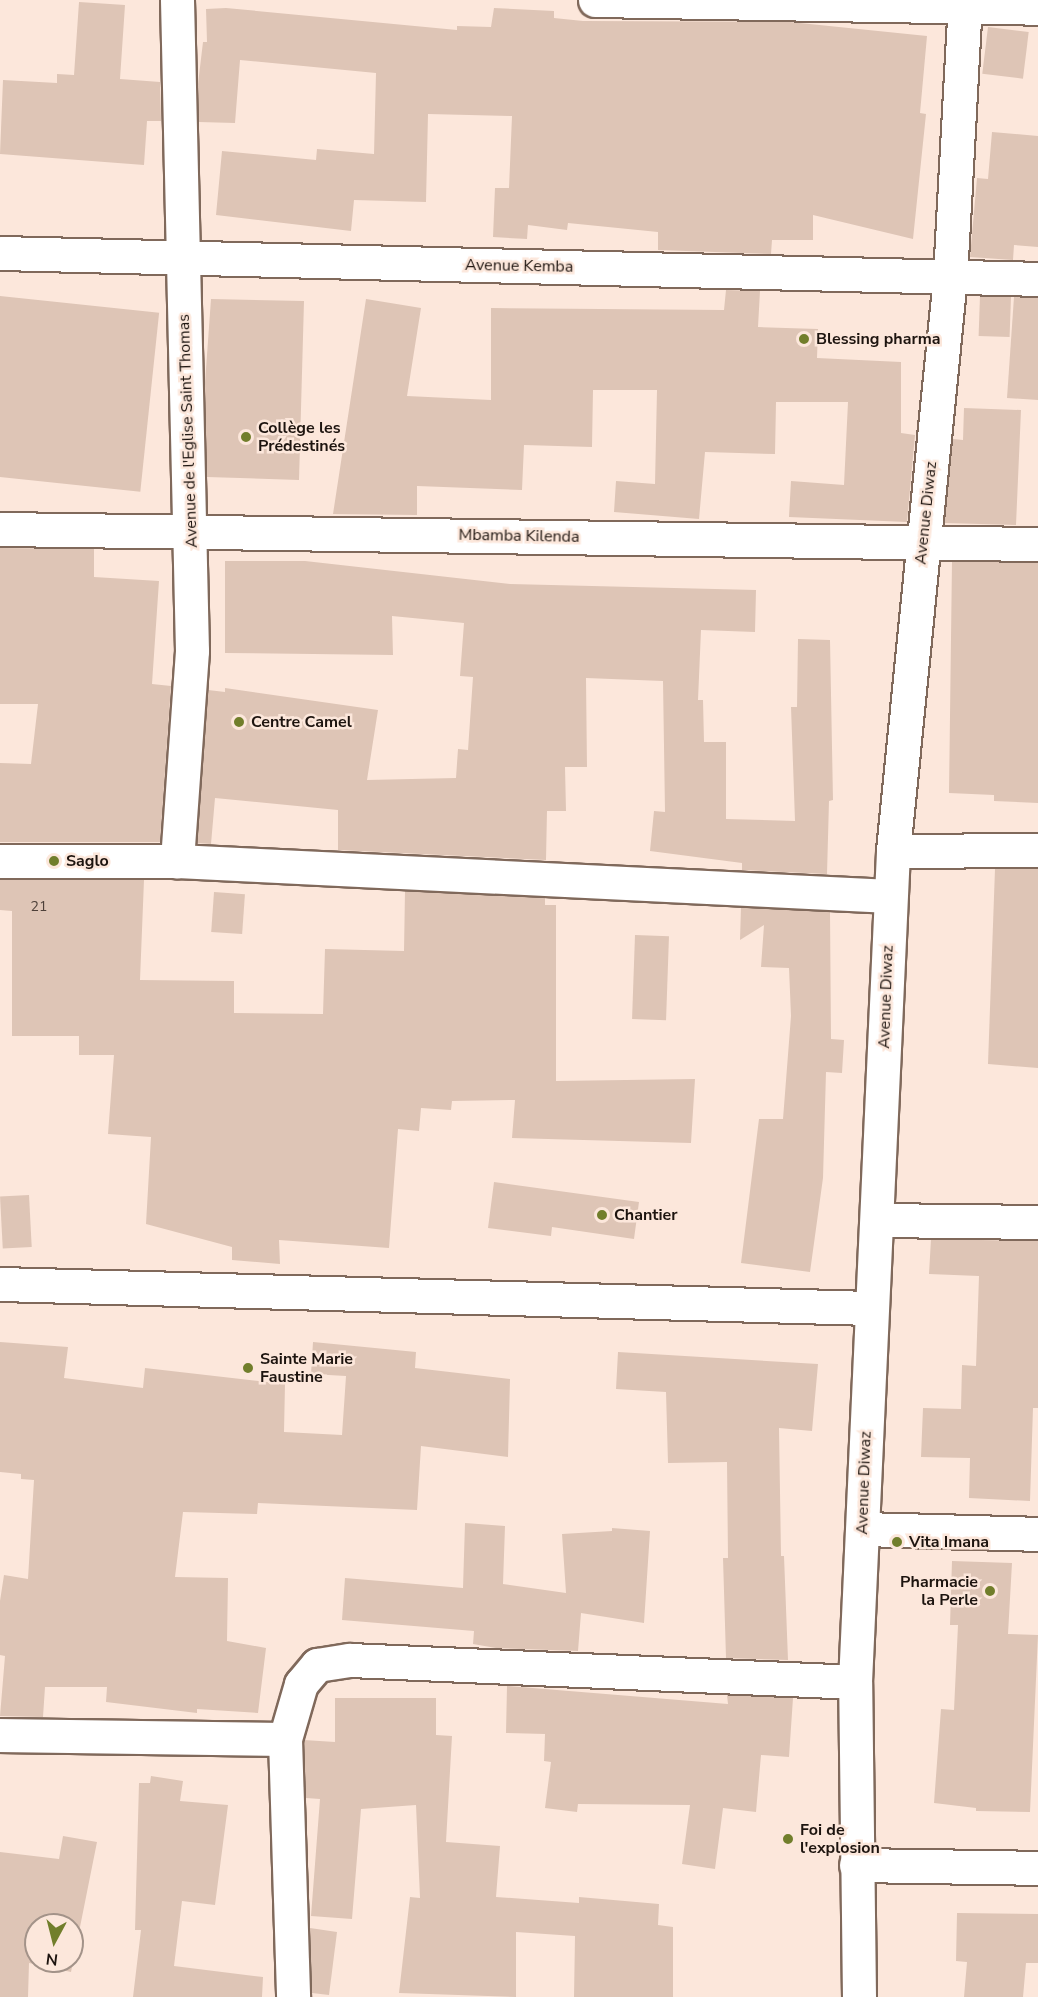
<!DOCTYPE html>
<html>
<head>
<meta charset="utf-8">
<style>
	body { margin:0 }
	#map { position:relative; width:1038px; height:1997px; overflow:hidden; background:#fce7db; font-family:"Nunito Sans",sans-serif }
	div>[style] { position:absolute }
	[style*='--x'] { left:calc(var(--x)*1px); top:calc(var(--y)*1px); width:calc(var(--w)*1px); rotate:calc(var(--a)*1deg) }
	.building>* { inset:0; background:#dec5b6; transform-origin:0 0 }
	.roads { filter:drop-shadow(2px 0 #80695b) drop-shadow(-2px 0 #80695b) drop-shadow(0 2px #80695b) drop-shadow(0 -2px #80695b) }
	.street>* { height:33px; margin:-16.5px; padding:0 16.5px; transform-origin:16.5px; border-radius:16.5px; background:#fff }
	.dots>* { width:16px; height:16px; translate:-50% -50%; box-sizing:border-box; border:3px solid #fce7db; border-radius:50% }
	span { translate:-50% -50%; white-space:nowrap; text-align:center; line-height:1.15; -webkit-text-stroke:5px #fce7db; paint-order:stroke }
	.number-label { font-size:14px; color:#4d4039 }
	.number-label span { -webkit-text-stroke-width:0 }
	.street-label { font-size:16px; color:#1d140f }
	.poi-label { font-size:16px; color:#1d140f; font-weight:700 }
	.left { translate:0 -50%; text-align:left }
	.right { translate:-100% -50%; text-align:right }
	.north { position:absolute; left:24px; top:1913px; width:60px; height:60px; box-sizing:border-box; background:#fce7db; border:2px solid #a39389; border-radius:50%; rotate:187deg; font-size:16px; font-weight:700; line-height:24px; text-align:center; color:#1d140f }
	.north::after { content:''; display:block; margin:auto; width:21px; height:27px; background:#717e2b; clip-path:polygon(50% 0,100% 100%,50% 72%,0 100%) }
</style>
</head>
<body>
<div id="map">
	<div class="building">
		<div style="clip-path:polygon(79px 2px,125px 5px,120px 79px,160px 82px,161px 121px,147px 121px,144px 165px,0 154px,3px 80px,57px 83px,57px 74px,74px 75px)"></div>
		<div style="clip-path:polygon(226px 8px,457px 30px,457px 26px,491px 27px,494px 8px,554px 11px,554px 18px,583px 21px,790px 22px,927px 36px,920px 113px,926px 114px,913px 239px,813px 215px,813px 240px,772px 240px,771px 254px,658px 250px,658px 232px,568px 223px,567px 230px,528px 225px,527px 239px,493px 237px,495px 188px,509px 188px,512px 116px,428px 114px,426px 202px,354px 200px,351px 231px,216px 215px,222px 151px,316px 160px,317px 149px,374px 154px,376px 73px,240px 60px,235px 123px,199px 122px,198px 84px,203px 42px,207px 42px,206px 9px)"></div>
		<div style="left:988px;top:27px;width:41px;height:47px;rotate:7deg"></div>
		<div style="clip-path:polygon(992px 132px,1038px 136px,1038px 247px,1014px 245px,1013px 260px,970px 257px,977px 178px,988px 179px)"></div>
		<div style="clip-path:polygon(726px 290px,760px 291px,758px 327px,818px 329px,817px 358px,901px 362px,901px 433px,915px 435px,907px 522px,789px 517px,791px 481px,844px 485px,848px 402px,776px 402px,775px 454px,705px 452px,699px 519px,614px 512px,616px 481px,655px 484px,657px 390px,593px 390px,592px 447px,524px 445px,522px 490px,417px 486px,417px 515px,333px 514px,366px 299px,421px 308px,407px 396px,491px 400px,491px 308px,724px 310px)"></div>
		<div style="left:0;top:296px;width:160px;height:180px;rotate:6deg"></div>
		<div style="left:980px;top:296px;width:31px;height:40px;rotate:2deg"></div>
		<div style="clip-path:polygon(1014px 297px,1038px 298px,1038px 400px,1007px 398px)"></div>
		<div style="clip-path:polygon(211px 299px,304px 301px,299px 480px,207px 477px,205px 383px)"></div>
		<div style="clip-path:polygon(964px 408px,1021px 410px,1016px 525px,944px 523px,953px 439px,963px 440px)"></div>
		<div style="clip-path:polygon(0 548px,94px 549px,94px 577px,159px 581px,152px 684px,171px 686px,160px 842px,0 842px,0 763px,31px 764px,38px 704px,0 704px)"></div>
		<div style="clip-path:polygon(225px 561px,305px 561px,510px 584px,756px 590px,755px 632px,701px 630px,698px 700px,703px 700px,704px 742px,726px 742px,726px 819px,795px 821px,791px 707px,797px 707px,798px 639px,830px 640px,833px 800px,829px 801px,827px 874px,742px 870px,742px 863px,650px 851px,654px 811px,665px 812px,663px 681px,586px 678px,587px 767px,565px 767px,566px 811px,547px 811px,546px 860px,338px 850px,338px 810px,215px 798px,211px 844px,197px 843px,208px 690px,225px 692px,225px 688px,378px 710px,367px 780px,456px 778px,458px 749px,468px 750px,473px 677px,460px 676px,464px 623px,392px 616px,393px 655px,225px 653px)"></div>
		<div style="clip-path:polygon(952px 561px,1038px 563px,1038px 803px,994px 801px,994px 795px,949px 793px)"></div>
		<div style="clip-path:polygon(995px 869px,1038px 869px,1038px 1068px,988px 1064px)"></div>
		<div style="clip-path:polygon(0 880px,144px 880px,140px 980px,234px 981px,234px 1013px,323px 1014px,325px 949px,404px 951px,405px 891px,545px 898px,545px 905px,556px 905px,556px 1081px,695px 1079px,691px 1143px,512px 1138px,515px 1100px,452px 1101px,451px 1110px,421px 1108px,419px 1131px,398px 1129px,389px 1248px,279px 1240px,280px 1264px,232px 1260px,232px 1247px,146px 1224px,151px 1137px,108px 1134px,114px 1055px,79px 1055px,79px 1036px,12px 1036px,12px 911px,0 910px)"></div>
		<div style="left:214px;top:892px;width:31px;height:40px;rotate:4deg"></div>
		<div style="clip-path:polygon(741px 907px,830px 912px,831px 1039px,844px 1040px,842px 1073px,826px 1072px,823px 1178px,810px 1272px,741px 1263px,759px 1119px,783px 1119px,791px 1016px,789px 968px,761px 967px,764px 925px,740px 940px)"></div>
		<div style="left:635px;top:935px;width:34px;height:84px;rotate:2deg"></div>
		<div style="clip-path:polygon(494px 1182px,639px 1202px,634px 1239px,552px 1227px,551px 1236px,488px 1228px)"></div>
		<div style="left:29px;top:1195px;width:52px;height:29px;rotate:87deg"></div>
		<div style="clip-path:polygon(931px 1239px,1038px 1241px,1038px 1408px,1033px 1408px,1030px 1501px,969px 1498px,970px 1458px,921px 1457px,923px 1408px,961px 1409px,962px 1365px,976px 1366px,979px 1276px,929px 1274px)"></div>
		<div style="clip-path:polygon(0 1342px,68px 1347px,64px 1378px,143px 1388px,145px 1368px,285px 1384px,284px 1432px,342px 1435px,346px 1376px,311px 1374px,313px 1342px,416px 1352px,415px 1368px,510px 1379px,508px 1457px,421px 1446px,417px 1510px,258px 1503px,257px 1514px,183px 1512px,175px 1577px,228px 1578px,227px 1641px,266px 1648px,258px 1713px,197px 1709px,197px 1713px,106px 1702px,107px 1687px,45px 1687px,43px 1717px,0 1716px,5px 1656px,0 1655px,0 1601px,4px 1575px,28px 1579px,34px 1480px,21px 1479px,21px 1474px,0 1472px)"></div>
		<div style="clip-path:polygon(618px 1352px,818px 1364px,812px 1431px,779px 1428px,781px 1556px,784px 1556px,788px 1660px,726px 1658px,723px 1558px,728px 1558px,727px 1462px,668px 1463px,666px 1392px,616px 1389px)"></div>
		<div style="clip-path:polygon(465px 1523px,505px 1526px,503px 1584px,566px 1593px,562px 1534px,612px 1531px,612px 1528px,650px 1531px,644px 1623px,581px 1613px,578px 1651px,496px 1648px,473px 1644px,474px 1631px,342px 1620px,345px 1578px,463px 1588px)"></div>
		<div style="clip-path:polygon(952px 1561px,1012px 1563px,1008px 1634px,1038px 1635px,1030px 1812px,976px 1811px,976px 1808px,934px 1803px,941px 1709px,954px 1710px,958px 1625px,950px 1625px)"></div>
		<div style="clip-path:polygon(507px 1686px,728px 1704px,727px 1695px,793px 1698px,789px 1757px,761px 1755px,756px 1812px,723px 1808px,715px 1869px,682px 1864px,690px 1805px,578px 1804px,577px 1812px,545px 1808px,551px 1762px,544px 1761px,545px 1734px,506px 1733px)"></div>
		<div style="clip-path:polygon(335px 1698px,436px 1698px,436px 1735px,452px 1736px,446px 1842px,500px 1846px,496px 1897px,579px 1903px,579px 1897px,659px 1904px,658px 1925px,673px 1927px,673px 1997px,574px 1997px,575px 1936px,516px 1932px,516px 1997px,399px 1993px,410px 1897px,420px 1898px,416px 1805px,361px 1809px,352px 1919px,311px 1916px,320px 1799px,306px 1798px,304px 1740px,335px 1742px)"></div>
		<div style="clip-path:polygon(151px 1776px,183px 1781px,180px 1801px,228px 1805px,215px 1905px,182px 1901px,174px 1966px,263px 1977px,262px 1997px,133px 1997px,141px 1930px,135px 1930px,139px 1783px,150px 1783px)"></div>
		<div style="clip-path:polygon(evenodd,63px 1836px,97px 1842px,71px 1972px,29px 1963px,28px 1997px,0 1997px,0 1852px,59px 1859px,63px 1836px,36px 1925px,72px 1925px,72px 1961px,36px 1961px,36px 1925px)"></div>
		<div style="clip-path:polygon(957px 1913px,1038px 1914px,1038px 1963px,1026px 1963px,1023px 1997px,964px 1997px,967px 1962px,956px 1961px)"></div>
		<div style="clip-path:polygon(310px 1928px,337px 1932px,329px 1995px,312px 1993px)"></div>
	</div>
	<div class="roads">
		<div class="street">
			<div style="--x:177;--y:0;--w:651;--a:88.68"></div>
			<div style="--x:192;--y:651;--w:211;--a:94.1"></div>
			<div style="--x:595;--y:0;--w:443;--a:1"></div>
			<div style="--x:0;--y:253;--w:1038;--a:1.43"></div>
			<div style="--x:0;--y:529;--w:1038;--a:0.83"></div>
			<div style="--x:893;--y:851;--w:145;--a:-0.4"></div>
			<div style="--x:0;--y:861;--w:177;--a:0"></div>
			<div style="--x:177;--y:861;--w:714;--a:2.81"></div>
			<div style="--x:877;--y:1220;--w:161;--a:0.7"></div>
			<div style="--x:0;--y:1284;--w:870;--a:1.58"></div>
			<div style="--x:863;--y:1529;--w:175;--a:1.6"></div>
			<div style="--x:0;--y:1735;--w:285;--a:0.8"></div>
			<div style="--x:285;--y:1739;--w:57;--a:-73.8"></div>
			<div style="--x:301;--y:1684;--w:25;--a:-50"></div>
			<div style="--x:317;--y:1665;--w:33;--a:-9"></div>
			<div style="--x:350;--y:1660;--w:505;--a:2.49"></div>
			<div style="--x:285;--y:1739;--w:258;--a:88.2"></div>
			<div style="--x:856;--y:1865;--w:182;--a:0.9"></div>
			<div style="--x:859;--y:1997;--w:315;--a:-90.7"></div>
			<div style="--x:855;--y:1682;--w:832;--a:-87.38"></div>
			<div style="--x:893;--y:851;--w:577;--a:-84.33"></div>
			<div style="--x:950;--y:277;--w:277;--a:-86.9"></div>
		</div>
	</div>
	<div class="dots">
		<div style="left:804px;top:339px;background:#717e2b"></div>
		<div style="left:246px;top:437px;background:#717e2b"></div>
		<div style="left:239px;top:722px;background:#717e2b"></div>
		<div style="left:54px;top:861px;background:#717e2b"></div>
		<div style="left:602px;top:1215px;background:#717e2b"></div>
		<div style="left:248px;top:1368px;background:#717e2b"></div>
		<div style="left:897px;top:1542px;background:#717e2b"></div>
		<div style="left:990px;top:1591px;background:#717e2b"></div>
		<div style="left:788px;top:1839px;background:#717e2b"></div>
	</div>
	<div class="number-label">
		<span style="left:39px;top:907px">21</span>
	</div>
	<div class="street-label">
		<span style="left:519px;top:266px;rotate:1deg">Avenue Kemba</span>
		<span style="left:188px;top:431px;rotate:-92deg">Avenue de l'Eglise Saint Thomas</span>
		<span style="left:926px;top:513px;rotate:-84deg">Avenue Diwaz</span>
		<span style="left:519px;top:536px;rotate:1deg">Mbamba Kilenda</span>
		<span style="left:886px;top:997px;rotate:-88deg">Avenue Diwaz</span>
		<span style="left:864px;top:1483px;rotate:-88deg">Avenue Diwaz</span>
	</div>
	<div class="poi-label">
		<span class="left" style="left:816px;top:339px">Blessing pharma</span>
		<span class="left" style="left:258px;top:437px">Collège les<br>Prédestinés</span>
		<span class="left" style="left:251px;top:722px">Centre Camel</span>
		<span class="left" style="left:66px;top:861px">Saglo</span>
		<span class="left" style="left:614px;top:1215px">Chantier</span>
		<span class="left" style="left:260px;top:1368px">Sainte Marie<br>Faustine</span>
		<span class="left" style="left:909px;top:1542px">Vita Imana</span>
		<span class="right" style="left:978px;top:1591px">Pharmacie<br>la Perle</span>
		<span class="left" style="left:800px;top:1839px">Foi de<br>l'explosion</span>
	</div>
	<div class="north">N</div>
</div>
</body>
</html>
